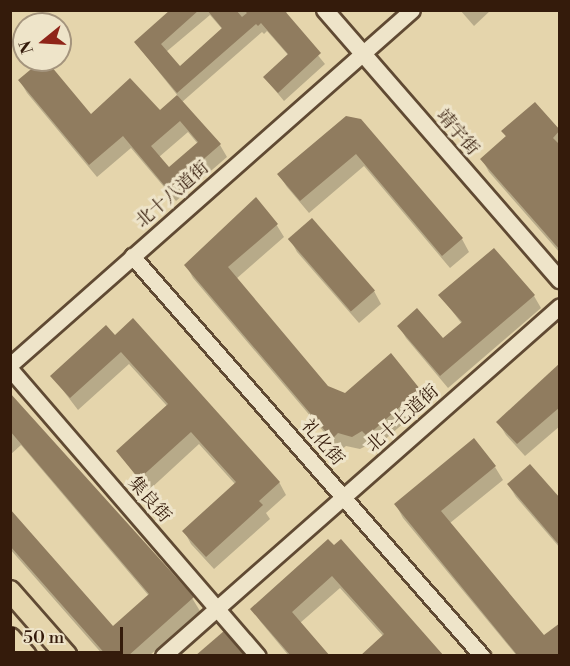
<!DOCTYPE html>
<html>
<head>
<meta charset="utf-8">
<style>
	body { margin:0 }
	#map { position:relative; width:570px; height:666px; overflow:hidden; background:#e5d5ac; font-family:"Libre Bodoni","Noto Serif SC",serif }
	div>[style] { position:absolute }
	[style*='--x'] { left:calc(var(--x)*1px); top:calc(var(--y)*1px); width:calc(var(--w)*1px); rotate:calc(var(--a)*1deg) }
	.shadow>* { inset:0; background:#0003 }
	.building>* { inset:0; background:#907c5f; transform-origin:0 0 }
	.roads { filter:drop-shadow(2px 0 #604a33) drop-shadow(-2px 0 #604a33) drop-shadow(0 2px #604a33) drop-shadow(0 -2px #604a33) }
	.tertiary>* { height:15px; margin:-7.5px; padding:0 7.5px; transform-origin:7.5px; border-radius:7.5px; background:#eee4c9 }
	.secondary>* { height:16px; margin:-8px; padding:0 8px; transform-origin:8px; border-radius:8px; background:#eee4c9 }
	.trunk>* { height:20px; margin:-10px; padding:0 10px; transform-origin:10px; border-radius:10px; background:#e5d5ac }
	span { translate:-50% -50%; white-space:nowrap; text-align:center; line-height:1.15; -webkit-text-stroke:6px #eee4c9; paint-order:stroke }
	.street-label { font-size:18px; color:#341b0b }
	.frame { position:absolute; inset:0; border:12px solid #341b0b; pointer-events:none }
	.north { position:absolute; left:12px; top:12px; width:60px; height:60px; box-sizing:border-box; background:#eee4c9; border:2px solid #a4947d; border-radius:50%; rotate:252deg; font-size:16px; font-weight:700; line-height:24px; text-align:center; color:#341b0b }
	.north::after { content:''; display:block; margin:auto; width:21px; height:27px; background:#8f2418; clip-path:polygon(50% 0,100% 100%,50% 72%,0 100%) }
	.scale { position:absolute; left:12px; top:627px; width:111px; height:27px; box-sizing:border-box; border:3px solid #341b0b; border-top:0; padding-left:8px; font-size:18px; line-height:21px; white-space:nowrap; color:#341b0b; -webkit-text-stroke:4px #eee4c9; paint-order:stroke }
</style>
</head>
<body>
<div id="map">
	<div class="shadow">
		<div style="clip-path:polygon(evenodd,172px 10px,288px 10px,285px 15px,325px 64px,284px 101px,264px 77px,289px 56px,267px 31px,264px 34px,262px 32px,182px 102px,220px 145px,227px 157px,176px 201px,131px 148px,97px 177px,27px 93px,20px 81px,91px 116px,159px 112px,178px 96px,135px 42px,172px 10px,210px 15px,223px 30px,180px 69px,166px 52px,210px 15px,172px 10px,188px 132px,198px 144px,169px 169px,159px 157px,188px 132px)"></div>
		<div style="clip-path:polygon(460px 10px,491px 10px,474px 26px)"></div>
		<div style="clip-path:polygon(535px 104px,560px 132px,560px 253px,489px 172px,482px 159px,507px 138px,503px 132px)"></div>
		<div style="clip-path:polygon(346px 117px,462px 239px,469px 252px,450px 268px,364px 166px,309px 213px,287px 187px,279px 175px)"></div>
		<div style="clip-path:polygon(312px 220px,374px 291px,381px 304px,359px 323px,297px 252px,290px 239px)"></div>
		<div style="clip-path:polygon(276px 224px,284px 237px,236px 279px,327px 387px,345px 395px,391px 355px,427px 403px,375px 448px,370px 444px,360px 449px,346px 446px,340px 451px,193px 278px,186px 265px)"></div>
		<div style="clip-path:polygon(494px 250px,534px 296px,541px 308px,448px 388px,406px 338px,399px 326px,443px 340px,462px 324px,440px 295px)"></div>
		<div style="clip-path:polygon(106px 328px,279px 482px,286px 495px,266px 513px,270px 519px,214px 569px,191px 544px,184px 531px,235px 484px,199px 444px,148px 491px,118px 452px,167px 406px,129px 364px,78px 410px,52px 376px)"></div>
		<div style="clip-path:polygon(560px 368px,560px 426px,525px 456px,506px 435px,498px 422px)"></div>
		<div style="clip-path:polygon(10px 399px,192px 598px,200px 611px,149px 656px,104px 656px,10px 549px,10px 511px,113px 628px,149px 596px,21px 445px,10px 455px)"></div>
		<div style="clip-path:polygon(495px 467px,503px 480px,450px 523px,560px 656px,517px 656px,403px 518px,396px 505px)"></div>
		<div style="clip-path:polygon(508px 484px,560px 500px,560px 548px,516px 497px)"></div>
		<div style="clip-path:polygon(328px 542px,442px 656px,384px 637px,340px 588px,300px 623px,328px 656px,289px 656px,260px 621px,252px 609px)"></div>
	</div>
	<div class="building">
		<div style="clip-path:polygon(170px 10px,199px 10px,161px 44px,180px 66px,222px 28px,207px 10px,236px 10px,242px 17px,247px 13px,244px 10px,284px 10px,321px 53px,278px 93px,263px 77px,288px 54px,261px 23px,258px 26px,256px 24px,177px 93px,134px 42px)"></div>
		<div style="clip-path:polygon(evenodd,42px 60px,46px 60px,91px 114px,130px 78px,160px 110px,177px 95px,221px 144px,168px 190px,123px 136px,89px 165px,18px 80px,42px 60px,180px 121px,198px 142px,169px 167px,151px 146px,180px 121px)"></div>
		<div style="clip-path:polygon(535px 102px,560px 130px,553px 138px,560px 145px,560px 250px,480px 159px,506px 136px,501px 131px)"></div>
		<div style="clip-path:polygon(346px 116px,361px 119px,463px 238px,442px 256px,356px 154px,300px 201px,277px 174px)"></div>
		<div style="clip-path:polygon(256px 197px,278px 224px,228px 267px,328px 386px,345px 393px,391px 353px,420px 389px,367px 436px,362px 431px,352px 437px,338px 433px,332px 439px,184px 265px)"></div>
		<div style="left:312px;top:218px;width:96px;height:32px;rotate:49deg"></div>
		<div style="clip-path:polygon(494px 248px,535px 295px,440px 376px,397px 326px,417px 308px,443px 338px,462px 322px,438px 295px)"></div>
		<div style="clip-path:polygon(133px 318px,280px 482px,259px 501px,263px 505px,206px 557px,182px 531px,236px 482px,191px 432px,139px 479px,116px 451px,168px 404px,121px 352px,70px 398px,50px 376px,106px 325px,115px 335px)"></div>
		<div style="clip-path:polygon(560px 363px,560px 407px,517px 444px,496px 422px)"></div>
		<div style="clip-path:polygon(10px 393px,194px 597px,128px 656px,107px 656px,10px 546px,10px 509px,113px 626px,149px 594px,10px 431px)"></div>
		<div style="clip-path:polygon(474px 438px,496px 466px,441px 511px,544px 635px,560px 623px,560px 656px,518px 656px,394px 504px)"></div>
		<div style="clip-path:polygon(530px 464px,560px 498px,560px 546px,507px 484px)"></div>
		<div style="clip-path:polygon(328px 539px,334px 545px,341px 539px,444px 656px,360px 656px,384px 634px,332px 576px,292px 612px,330px 656px,291px 656px,250px 609px)"></div>
		<div style="clip-path:polygon(224px 631px,245px 656px,195px 656px)"></div>
	</div>
	<div class="roads">
		<div class="tertiary">
			<div style="--x:132;--y:256;--w:532;--a:48.81"></div>
			<div style="--x:10;--y:365;--w:536;--a:-41.45"></div>
			<div style="--x:10;--y:369;--w:379;--a:49.2"></div>
			<div style="--x:163;--y:656;--w:529;--a:-41.4"></div>
		</div>
		<div class="secondary">
			<div style="--x:325;--y:10;--w:358;--a:49"></div>
		</div>
		<div class="trunk">
			<div style="--x:10;--y:591;--w:86;--a:48.8"></div>
			<div style="--x:10;--y:638;--w:24;--a:48"></div>
		</div>
	</div>
	<div class="street-label">
		<span style="left:457px;top:133px;rotate:49deg">靖宇街</span>
		<span style="left:173px;top:195px;rotate:-41deg">北十八道街</span>
		<span style="left:403px;top:419px;rotate:-42deg">北十七道街</span>
		<span style="left:322px;top:443px;rotate:49deg">礼化街</span>
		<span style="left:149px;top:500px;rotate:49deg">集良街</span>
	</div>
	<div class="frame"></div>
	<div class="north">N</div>
	<div class="scale">50 m</div>
</div>
</body>
</html>
